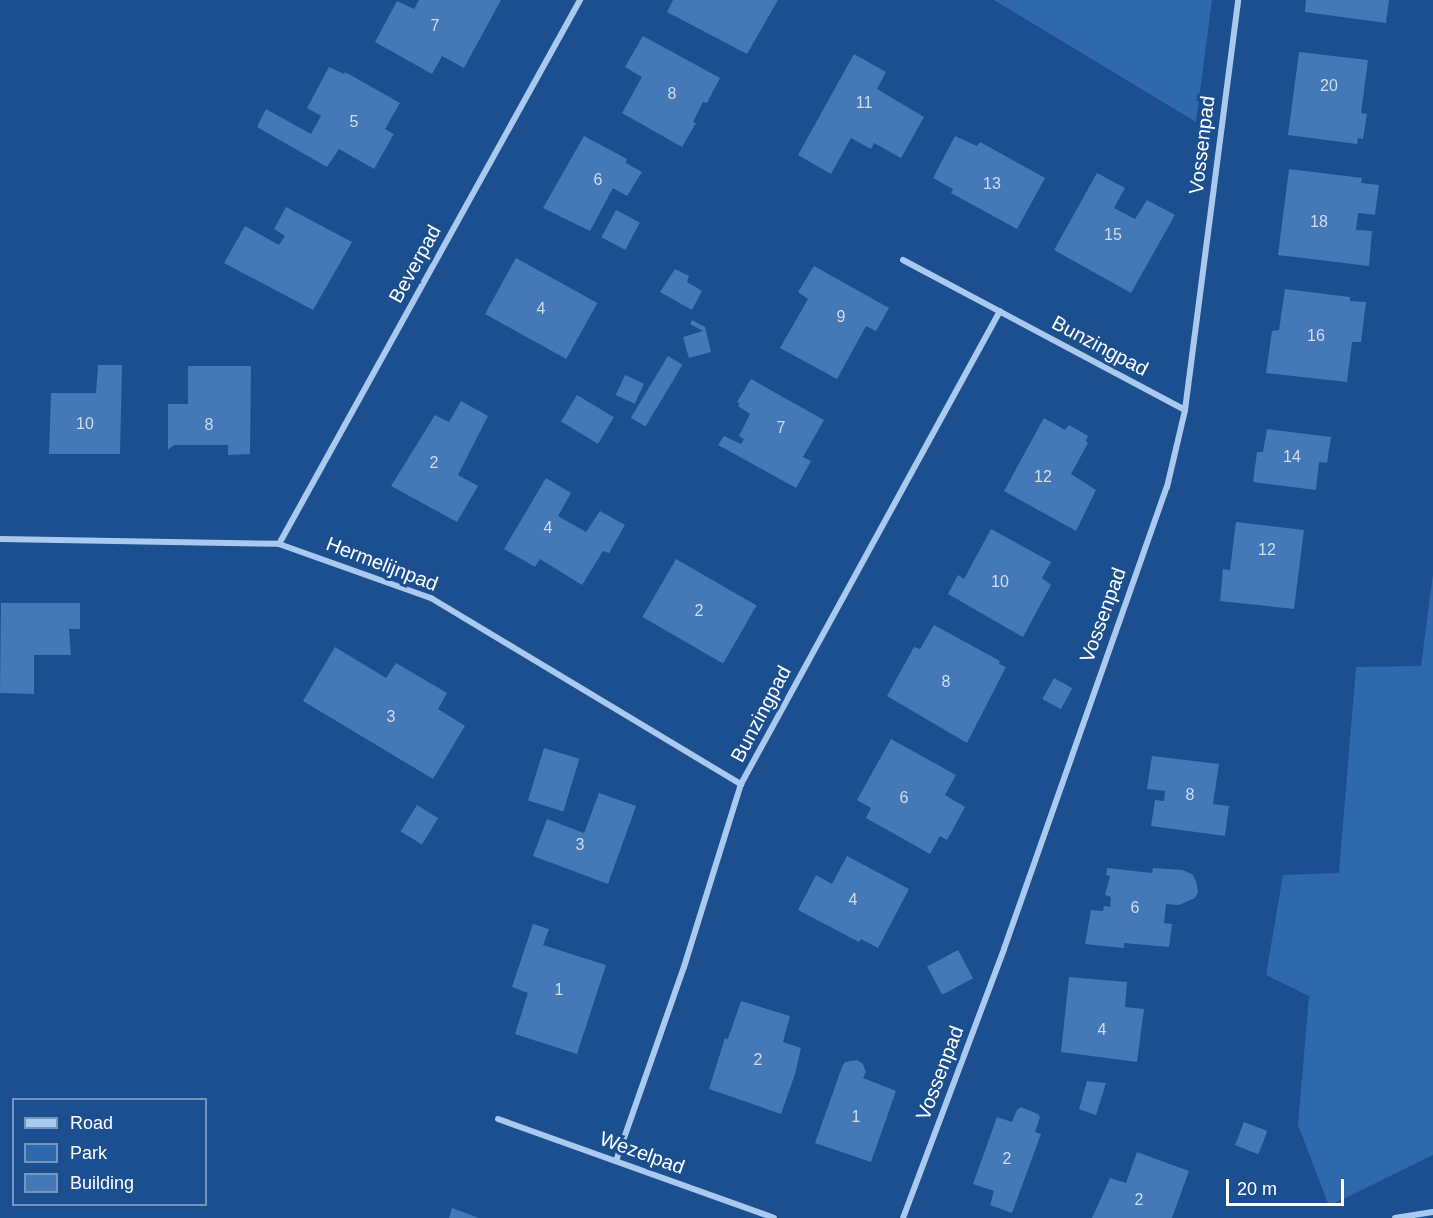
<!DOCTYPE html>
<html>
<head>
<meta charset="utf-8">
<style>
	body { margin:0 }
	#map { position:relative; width:1433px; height:1218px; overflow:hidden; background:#1b4f8f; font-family:Helvetica,sans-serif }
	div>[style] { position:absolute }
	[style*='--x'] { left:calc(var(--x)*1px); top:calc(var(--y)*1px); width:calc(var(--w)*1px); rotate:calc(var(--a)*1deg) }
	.green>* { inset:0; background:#2e69ad }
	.building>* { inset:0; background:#4478b7; transform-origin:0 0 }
	.minor>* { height:6px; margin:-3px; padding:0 3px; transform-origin:3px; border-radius:3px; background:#a9c9ee }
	span { translate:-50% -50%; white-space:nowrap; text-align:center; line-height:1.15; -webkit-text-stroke:6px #1b4f8f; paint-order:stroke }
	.number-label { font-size:16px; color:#d0dded }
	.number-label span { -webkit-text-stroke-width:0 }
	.street-label { font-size:20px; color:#fff }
	.legend { position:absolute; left:12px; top:1098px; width:195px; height:108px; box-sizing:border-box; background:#1b4f8f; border:2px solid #7695bc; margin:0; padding:8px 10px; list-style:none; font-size:18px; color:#fff }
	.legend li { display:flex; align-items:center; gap:12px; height:30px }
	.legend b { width:30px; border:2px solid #7695bc }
	.scale { position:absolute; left:1226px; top:1179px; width:118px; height:27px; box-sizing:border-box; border:3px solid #fff; border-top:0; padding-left:8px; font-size:18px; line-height:21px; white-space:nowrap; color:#fff; -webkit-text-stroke:4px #1b4f8f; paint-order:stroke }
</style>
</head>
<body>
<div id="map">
	<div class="green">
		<div style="clip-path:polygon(994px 0,1212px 0,1196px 122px)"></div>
		<div style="clip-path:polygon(1433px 574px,1433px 1155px,1329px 1206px,1298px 1125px,1309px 996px,1266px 975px,1283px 875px,1339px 873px,1356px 667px,1421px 666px)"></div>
	</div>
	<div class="building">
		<div style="clip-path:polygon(419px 0,501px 0,464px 68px,442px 56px,432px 74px,375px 42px,397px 1px,414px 9px)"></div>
		<div style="clip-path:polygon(673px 0,778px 0,747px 54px,667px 12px)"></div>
		<div style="clip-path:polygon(1306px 0,1389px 0,1386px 23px,1305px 12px)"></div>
		<div style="clip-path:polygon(643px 36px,720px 78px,707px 103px,703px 102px,693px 122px,696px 123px,682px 147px,622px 113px,642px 77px,625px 67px)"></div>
		<div style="clip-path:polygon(1299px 52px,1368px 60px,1361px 113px,1367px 114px,1363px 139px,1358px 138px,1357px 144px,1288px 135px)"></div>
		<div style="clip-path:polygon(854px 54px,886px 72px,877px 89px,924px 117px,901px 158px,874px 143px,871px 149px,851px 138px,831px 174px,798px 155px)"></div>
		<div style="clip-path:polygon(329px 67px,344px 74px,345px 72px,400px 103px,385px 129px,394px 134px,374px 169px,339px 149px,327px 167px,257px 127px,266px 109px,311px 134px,321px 116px,307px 108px)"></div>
		<div style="clip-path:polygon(584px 136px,627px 159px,626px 163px,642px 172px,627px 196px,613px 188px,590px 231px,543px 208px)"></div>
		<div style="clip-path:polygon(955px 136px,977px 146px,980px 142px,1045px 178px,1017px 229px,951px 193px,953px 189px,933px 178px)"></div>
		<div style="clip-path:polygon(1289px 169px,1362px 178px,1361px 183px,1379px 185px,1375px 215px,1358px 213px,1356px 230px,1372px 231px,1369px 266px,1278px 255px)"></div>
		<div style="clip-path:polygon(1097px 173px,1125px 188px,1114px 208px,1135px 219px,1147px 200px,1175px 215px,1131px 293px,1054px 250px)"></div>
		<div style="clip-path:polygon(286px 207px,352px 242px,313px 310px,224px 263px,245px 226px,279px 245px,285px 236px,274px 229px)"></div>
		<div style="left:616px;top:210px;width:27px;height:31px;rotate:28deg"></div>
		<div style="left:516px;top:258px;width:93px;height:64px;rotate:29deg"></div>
		<div style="clip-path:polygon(814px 266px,889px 308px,876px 331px,866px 326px,837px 379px,780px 348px,808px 299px,798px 292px)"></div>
		<div style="clip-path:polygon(675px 269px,689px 276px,687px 282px,702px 291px,692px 310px,660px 292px)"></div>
		<div style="clip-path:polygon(1285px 289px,1350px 297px,1350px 301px,1366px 302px,1361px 342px,1352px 342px,1347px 382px,1266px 373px,1272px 331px,1279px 330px)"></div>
		<div style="clip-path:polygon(692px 320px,705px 327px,711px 352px,689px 358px,683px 337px,703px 331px,690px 324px)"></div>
		<div style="left:668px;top:356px;width:17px;height:72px;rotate:31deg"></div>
		<div style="clip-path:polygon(98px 365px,122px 365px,120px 454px,49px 454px,51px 393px,96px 393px)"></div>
		<div style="clip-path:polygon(188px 366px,251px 366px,250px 454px,228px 455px,228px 445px,174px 445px,168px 450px,168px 404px,188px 404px)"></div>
		<div style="left:625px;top:375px;width:21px;height:22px;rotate:25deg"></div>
		<div style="clip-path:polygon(751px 379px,824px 420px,803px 457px,811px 461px,796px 488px,718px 445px,724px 436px,741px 444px,744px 439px,739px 436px,750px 414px,738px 406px,740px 404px,737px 402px)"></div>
		<div style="left:577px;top:395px;width:43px;height:31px;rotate:31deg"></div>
		<div style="clip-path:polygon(461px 401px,488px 416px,458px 475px,478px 486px,457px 522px,391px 486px,435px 415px,449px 422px)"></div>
		<div style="clip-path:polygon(1044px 418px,1065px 430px,1069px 425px,1088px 436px,1086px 441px,1088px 443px,1071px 474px,1096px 490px,1076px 531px,1004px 491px)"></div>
		<div style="clip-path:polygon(1267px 429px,1331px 437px,1327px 463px,1319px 462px,1316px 490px,1253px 482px,1257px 452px,1263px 452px)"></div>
		<div style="clip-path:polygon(546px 478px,571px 493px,558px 516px,586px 532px,600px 511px,625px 525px,609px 553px,603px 551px,582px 585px,540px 559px,535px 567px,504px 549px)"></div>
		<div style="clip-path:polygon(1236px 522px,1304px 530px,1294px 609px,1220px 601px,1223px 569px,1230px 570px)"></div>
		<div style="clip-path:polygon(991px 529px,1051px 562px,1042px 578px,1051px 585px,1023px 637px,948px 594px,958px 575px,964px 579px)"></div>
		<div style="left:676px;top:559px;width:93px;height:67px;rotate:30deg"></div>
		<div style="clip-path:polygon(1px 603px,80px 603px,80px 629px,69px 629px,71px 655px,34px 655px,34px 694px,0 693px)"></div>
		<div style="clip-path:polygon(934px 625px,1000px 661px,999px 664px,1006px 667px,967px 743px,887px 696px,914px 647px,920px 649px)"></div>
		<div style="clip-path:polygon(335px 647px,386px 678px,396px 663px,447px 693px,438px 709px,465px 726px,433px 779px,303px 701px)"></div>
		<div style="left:1054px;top:678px;width:21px;height:24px;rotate:29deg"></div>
		<div style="clip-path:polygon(891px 739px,956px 775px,945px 795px,965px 807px,947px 840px,940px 836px,930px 854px,866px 818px,871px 808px,857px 800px)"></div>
		<div style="left:544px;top:748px;width:37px;height:55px;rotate:17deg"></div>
		<div style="clip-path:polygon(1152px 756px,1219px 764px,1213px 804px,1229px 806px,1225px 836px,1151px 826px,1155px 800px,1164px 801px,1165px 791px,1147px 789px)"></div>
		<div style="clip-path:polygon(599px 793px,636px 806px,608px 884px,533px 856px,547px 819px,584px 833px)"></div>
		<div style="left:417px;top:805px;width:25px;height:31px;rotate:32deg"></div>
		<div style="clip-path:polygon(847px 856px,909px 889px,878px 948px,861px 939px,859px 942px,798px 910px,816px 875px,832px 884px)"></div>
		<div style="clip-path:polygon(1107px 868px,1152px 873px,1153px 868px,1183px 870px,1193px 875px,1196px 881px,1198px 892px,1195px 898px,1179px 905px,1166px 904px,1164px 923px,1172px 924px,1169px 947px,1124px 943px,1124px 948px,1085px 944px,1091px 910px,1103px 911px,1104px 906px,1110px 907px,1111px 897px,1105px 895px,1110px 876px,1106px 875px)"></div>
		<div style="clip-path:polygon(533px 924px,549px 929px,543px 945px,606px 965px,577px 1054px,515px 1034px,528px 993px,512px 987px)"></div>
		<div style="left:958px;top:950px;width:32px;height:35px;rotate:62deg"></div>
		<div style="clip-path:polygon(1069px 977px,1127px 982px,1125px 1007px,1144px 1009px,1137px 1062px,1061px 1052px)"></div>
		<div style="clip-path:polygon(741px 1001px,790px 1016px,783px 1042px,801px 1048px,795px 1074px,781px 1114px,709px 1089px,725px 1038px,728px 1039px)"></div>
		<div style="clip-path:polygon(857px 1060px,863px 1064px,866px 1072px,863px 1078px,896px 1091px,871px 1162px,815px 1143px,842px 1067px,845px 1062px)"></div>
		<div style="clip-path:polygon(1087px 1081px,1106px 1083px,1096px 1115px,1079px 1109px)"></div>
		<div style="clip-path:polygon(1021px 1107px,1038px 1114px,1040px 1117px,1035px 1132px,1041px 1134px,1012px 1213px,990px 1205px,994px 1191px,973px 1184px,997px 1117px,1012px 1122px,1017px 1110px)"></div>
		<div style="left:1244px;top:1122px;width:25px;height:25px;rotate:21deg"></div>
		<div style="clip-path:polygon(1137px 1152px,1189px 1171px,1172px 1218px,1092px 1218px,1110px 1178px,1126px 1183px)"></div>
		<div style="clip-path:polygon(452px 1208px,479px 1218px,449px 1218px)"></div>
	</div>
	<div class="minor">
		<div style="--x:903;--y:260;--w:319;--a:28"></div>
		<div style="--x:0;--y:539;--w:279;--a:1"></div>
		<div style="--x:279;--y:544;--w:161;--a:19.6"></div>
		<div style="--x:431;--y:598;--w:362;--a:31"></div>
		<div style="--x:279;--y:544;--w:622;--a:-61.04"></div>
		<div style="--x:498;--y:1119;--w:293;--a:19.7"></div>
		<div style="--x:616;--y:1161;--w:206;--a:-70.7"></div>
		<div style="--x:684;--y:967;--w:192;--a:-72.7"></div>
		<div style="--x:741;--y:784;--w:539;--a:-61.3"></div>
		<div style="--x:903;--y:1218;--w:287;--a:-69.4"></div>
		<div style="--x:1004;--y:949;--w:490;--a:-70.6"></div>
		<div style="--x:1167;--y:487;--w:79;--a:-76.8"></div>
		<div style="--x:1185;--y:410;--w:413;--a:-82.6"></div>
		<div style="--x:1395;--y:1218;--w:38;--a:-9"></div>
	</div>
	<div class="number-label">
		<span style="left:435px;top:26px">7</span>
		<span style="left:1329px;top:86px">20</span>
		<span style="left:672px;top:94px">8</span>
		<span style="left:864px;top:103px">11</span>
		<span style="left:354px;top:122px">5</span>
		<span style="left:598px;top:180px">6</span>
		<span style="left:992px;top:184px">13</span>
		<span style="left:1319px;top:222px">18</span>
		<span style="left:1113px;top:235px">15</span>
		<span style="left:541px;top:309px">4</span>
		<span style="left:841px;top:317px">9</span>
		<span style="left:1316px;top:336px">16</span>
		<span style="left:85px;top:424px">10</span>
		<span style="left:209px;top:425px">8</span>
		<span style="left:781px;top:428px">7</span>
		<span style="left:1292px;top:457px">14</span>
		<span style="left:434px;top:463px">2</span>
		<span style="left:1043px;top:477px">12</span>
		<span style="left:548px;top:528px">4</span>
		<span style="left:1267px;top:550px">12</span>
		<span style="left:1000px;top:582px">10</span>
		<span style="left:699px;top:611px">2</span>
		<span style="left:946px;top:682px">8</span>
		<span style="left:391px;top:717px">3</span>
		<span style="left:1190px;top:795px">8</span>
		<span style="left:904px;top:798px">6</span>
		<span style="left:580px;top:845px">3</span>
		<span style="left:853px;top:900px">4</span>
		<span style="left:1135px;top:908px">6</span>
		<span style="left:559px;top:990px">1</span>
		<span style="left:1102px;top:1030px">4</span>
		<span style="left:758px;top:1060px">2</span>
		<span style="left:856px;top:1117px">1</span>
		<span style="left:1007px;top:1159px">2</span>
		<span style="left:1139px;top:1200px">2</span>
	</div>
	<div class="street-label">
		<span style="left:1202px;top:145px;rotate:-83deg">Vossenpad</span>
		<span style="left:415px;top:264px;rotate:-61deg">Beverpad</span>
		<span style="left:1100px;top:346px;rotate:28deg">Bunzingpad</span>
		<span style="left:382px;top:564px;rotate:21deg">Hermelijnpad</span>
		<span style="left:1103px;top:615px;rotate:-70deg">Vossenpad</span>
		<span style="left:761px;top:714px;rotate:-62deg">Bunzingpad</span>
		<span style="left:940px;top:1073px;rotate:-69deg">Vossenpad</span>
		<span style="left:642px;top:1153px;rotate:20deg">Wezelpad</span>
	</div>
	<ul class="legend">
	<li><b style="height:8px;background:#a9c9ee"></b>Road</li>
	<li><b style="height:16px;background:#2e69ad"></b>Park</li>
	<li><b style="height:16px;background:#4478b7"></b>Building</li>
	</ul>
	<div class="scale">20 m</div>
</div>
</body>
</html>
